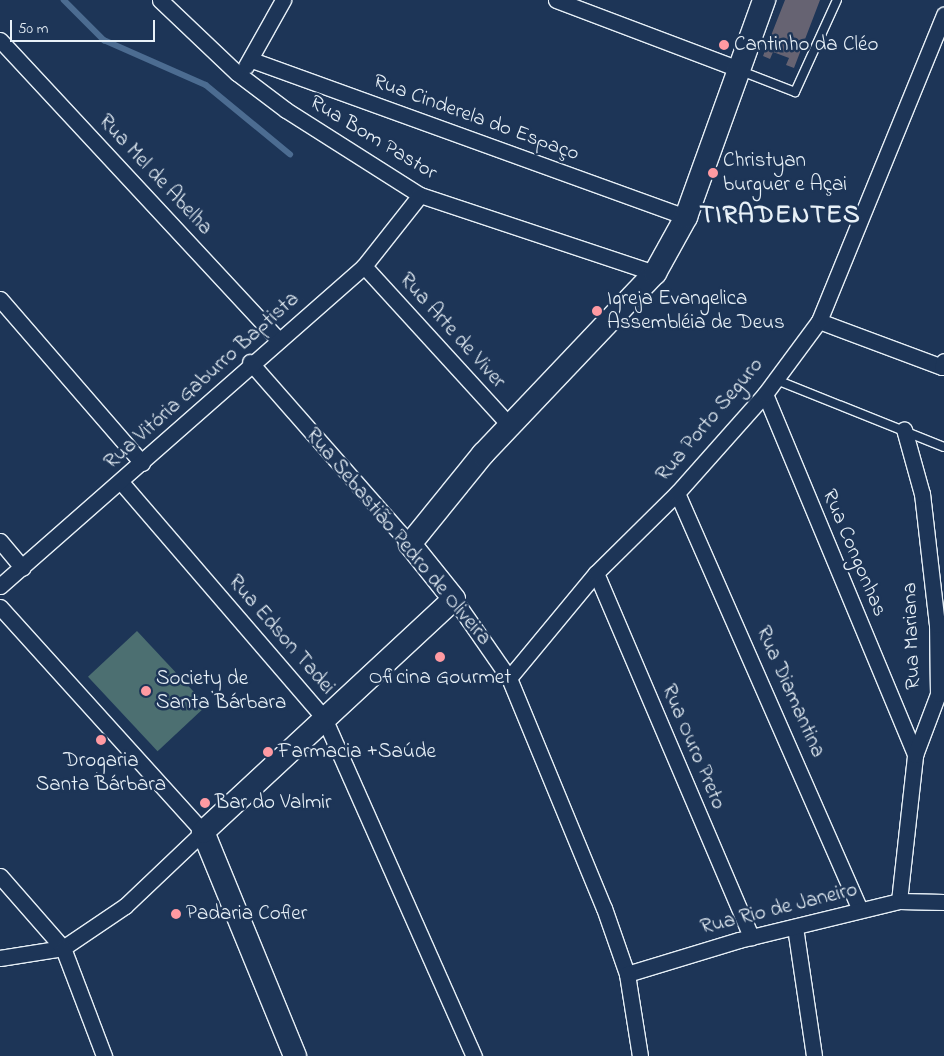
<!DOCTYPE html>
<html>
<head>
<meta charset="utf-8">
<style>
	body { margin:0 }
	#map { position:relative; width:944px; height:1056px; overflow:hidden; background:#1d3557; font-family:"Indie Flower",sans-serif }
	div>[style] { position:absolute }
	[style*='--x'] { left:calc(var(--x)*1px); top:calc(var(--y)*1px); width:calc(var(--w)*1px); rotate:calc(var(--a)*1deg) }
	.green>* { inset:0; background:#4c6f71; transform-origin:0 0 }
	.stream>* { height:5.5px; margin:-2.75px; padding:0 2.75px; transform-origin:2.75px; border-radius:2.75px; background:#4c6c91 }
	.building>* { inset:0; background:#666372 }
	.roads { filter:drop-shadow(1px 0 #e8f1f8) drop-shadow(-1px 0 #e8f1f8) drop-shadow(0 1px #e8f1f8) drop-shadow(0 -1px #e8f1f8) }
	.lane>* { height:8px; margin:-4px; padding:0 4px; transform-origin:4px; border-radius:4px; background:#1d3557 }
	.street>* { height:15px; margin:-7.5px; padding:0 7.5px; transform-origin:7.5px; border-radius:7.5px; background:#1d3557 }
	.secondary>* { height:22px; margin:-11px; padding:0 11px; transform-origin:11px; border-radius:11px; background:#1d3557 }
	.dots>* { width:14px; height:14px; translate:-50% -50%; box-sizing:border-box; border:2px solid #1d3557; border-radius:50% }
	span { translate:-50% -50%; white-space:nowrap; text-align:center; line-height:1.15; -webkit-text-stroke:5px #1d3557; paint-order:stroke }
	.poi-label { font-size:21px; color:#e8f1f8 }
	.left { translate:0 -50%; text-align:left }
	.street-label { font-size:21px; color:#e8f1f8 }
	.district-label { font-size:26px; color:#e8f1f8; font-weight:700; letter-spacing:1px }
	.scale { position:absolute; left:10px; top:20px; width:145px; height:22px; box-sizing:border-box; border:2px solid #e8f1f8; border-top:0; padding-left:6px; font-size:15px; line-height:18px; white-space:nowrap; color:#e8f1f8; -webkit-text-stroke:4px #1d3557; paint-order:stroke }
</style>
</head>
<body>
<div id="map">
	<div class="green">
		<div style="left:137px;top:631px;width:102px;height:67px;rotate:47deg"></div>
	</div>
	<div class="stream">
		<div style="--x:64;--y:0;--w:57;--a:45"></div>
		<div style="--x:104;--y:40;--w:111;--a:23.8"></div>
		<div style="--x:206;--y:85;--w:109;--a:39.4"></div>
	</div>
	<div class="building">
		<div style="clip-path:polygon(785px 0,820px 0,794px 68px,786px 65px,789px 58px,773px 52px,770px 59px,763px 56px)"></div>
	</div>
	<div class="roads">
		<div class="lane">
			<div style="--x:741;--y:71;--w:58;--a:21.3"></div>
			<div style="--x:795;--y:92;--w:101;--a:-65.5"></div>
			<div style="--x:774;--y:379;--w:183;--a:21.8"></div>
		</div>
		<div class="street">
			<div style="--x:160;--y:0;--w:106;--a:43.5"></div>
			<div style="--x:237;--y:73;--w:61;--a:37.1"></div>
			<div style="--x:286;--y:110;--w:159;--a:32.4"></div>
			<div style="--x:420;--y:195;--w:248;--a:18.4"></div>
			<div style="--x:556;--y:0;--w:192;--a:20.7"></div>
			<div style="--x:0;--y:40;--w:408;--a:47.1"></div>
			<div style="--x:252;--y:60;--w:462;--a:19.9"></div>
			<div style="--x:246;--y:66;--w:76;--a:-60.7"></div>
			<div style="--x:364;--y:266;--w:215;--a:47.6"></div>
			<div style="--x:0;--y:299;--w:217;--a:49.1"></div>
			<div style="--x:819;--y:321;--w:131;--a:20.5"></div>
			<div style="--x:942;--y:367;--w:6;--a:-72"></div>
			<div style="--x:250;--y:362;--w:242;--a:48.7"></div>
			<div style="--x:765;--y:394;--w:391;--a:67.4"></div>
			<div style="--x:121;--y:482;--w:311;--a:49.3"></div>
			<div style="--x:324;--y:718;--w:370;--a:66.1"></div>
			<div style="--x:677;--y:493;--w:455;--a:66.3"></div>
			<div style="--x:0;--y:541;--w:35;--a:50"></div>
			<div style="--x:596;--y:573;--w:396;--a:66.9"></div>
			<div style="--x:0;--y:586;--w:485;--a:-41.3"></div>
			<div style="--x:364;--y:266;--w:90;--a:-51.7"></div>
			<div style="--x:454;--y:599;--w:96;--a:55.2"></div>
			<div style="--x:509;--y:678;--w:249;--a:67.6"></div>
			<div style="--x:604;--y:908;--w:70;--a:70.8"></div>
			<div style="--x:627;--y:974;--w:83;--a:81"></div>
			<div style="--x:0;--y:607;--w:303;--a:47.9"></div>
			<div style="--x:203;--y:832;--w:108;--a:136.5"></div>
			<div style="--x:125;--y:906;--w:75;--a:145.9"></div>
			<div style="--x:63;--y:948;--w:64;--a:171"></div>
			<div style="--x:509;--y:678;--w:136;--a:-50.4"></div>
			<div style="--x:596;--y:573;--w:114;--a:-44.6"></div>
			<div style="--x:677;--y:493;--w:132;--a:-48.4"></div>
			<div style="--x:765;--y:394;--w:91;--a:-53.5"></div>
			<div style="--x:819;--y:321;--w:331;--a:-67.8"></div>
			<div style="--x:0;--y:876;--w:96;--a:48.8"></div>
			<div style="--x:63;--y:948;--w:116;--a:69.2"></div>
			<div style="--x:899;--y:901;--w:147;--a:-83.7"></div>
			<div style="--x:915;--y:755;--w:65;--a:-69.3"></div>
			<div style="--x:938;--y:694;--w:69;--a:-90.8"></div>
			<div style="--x:937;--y:625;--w:132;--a:-96.5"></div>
			<div style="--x:922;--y:494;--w:67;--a:-105.5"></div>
			<div style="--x:795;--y:927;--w:130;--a:81.6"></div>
			<div style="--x:627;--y:974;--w:117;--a:-16.9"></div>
			<div style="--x:739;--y:940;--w:165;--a:-13.7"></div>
			<div style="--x:899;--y:901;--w:45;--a:1.3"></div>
		</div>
		<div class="secondary">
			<div style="--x:295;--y:1056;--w:242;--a:-112.3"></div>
			<div style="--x:203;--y:832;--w:342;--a:-42.9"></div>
			<div style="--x:454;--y:599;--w:70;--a:-128.7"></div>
			<div style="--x:410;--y:544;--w:116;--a:-51"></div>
			<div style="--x:483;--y:454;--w:250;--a:-46.5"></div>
			<div style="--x:655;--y:273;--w:64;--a:-61"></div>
			<div style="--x:686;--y:217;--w:231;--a:-70.2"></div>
		</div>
	</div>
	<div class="dots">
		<div style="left:724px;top:45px;background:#ff9aa2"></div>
		<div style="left:713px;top:173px;background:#ff9aa2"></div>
		<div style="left:597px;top:311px;background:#ff9aa2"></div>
		<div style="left:440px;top:657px;background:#ff9aa2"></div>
		<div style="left:146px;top:691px;background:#ff9aa2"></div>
		<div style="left:101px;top:740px;background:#ff9aa2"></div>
		<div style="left:268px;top:752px;background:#ff9aa2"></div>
		<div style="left:205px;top:803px;background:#ff9aa2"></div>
		<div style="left:176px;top:914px;background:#ff9aa2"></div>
	</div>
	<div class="poi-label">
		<span class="left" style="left:734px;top:45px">Cantinho da Cléo</span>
		<span class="left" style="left:723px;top:173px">Christyan<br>burguer e Açai</span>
		<span class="left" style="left:607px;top:311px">Igreja Evangelica<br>Assembléia de Deus</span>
		<span style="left:440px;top:678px">Oficina Gourmet</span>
		<span class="left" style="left:156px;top:691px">Society de<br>Santa Bárbara</span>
		<span class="left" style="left:278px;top:752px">Farmacia +Saúde</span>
		<span style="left:101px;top:773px">Drogaria<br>Santa Bárbara</span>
		<span class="left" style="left:215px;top:803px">Bar do Valmir</span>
		<span class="left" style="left:186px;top:914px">Padaria Cofler</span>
	</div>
	<div class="street-label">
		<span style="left:476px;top:118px;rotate:20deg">Rua Cinderela do Espaço</span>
		<span style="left:373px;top:138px;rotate:31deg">Rua Bom Pastor</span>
		<span style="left:155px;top:175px;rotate:47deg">Rua Mel de Abelha</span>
		<span style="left:452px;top:331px;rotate:48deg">Rua Arte de Viver</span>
		<span style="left:202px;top:381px;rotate:-42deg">Rua Vitória Gaburro Baptista</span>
		<span style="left:710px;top:420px;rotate:-50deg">Rua Porto Seguro</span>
		<span style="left:398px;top:537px;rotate:50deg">Rua Sebastião Pedro de Oliveira</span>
		<span style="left:854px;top:553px;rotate:67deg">Rua Congonhas</span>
		<span style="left:281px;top:635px;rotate:49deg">Rua Edson Tadei</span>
		<span style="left:912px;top:636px;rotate:-92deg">Rua Mariana</span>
		<span style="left:790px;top:692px;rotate:66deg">Rua Diamantina</span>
		<span style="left:693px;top:747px;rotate:67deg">Rua Ouro Preto</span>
		<span style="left:779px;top:909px;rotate:-14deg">Rua Rio de Janeiro</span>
	</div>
	<div class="district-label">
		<span style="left:780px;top:217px">TIRADENTES</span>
	</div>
	<div class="scale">50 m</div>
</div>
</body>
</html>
